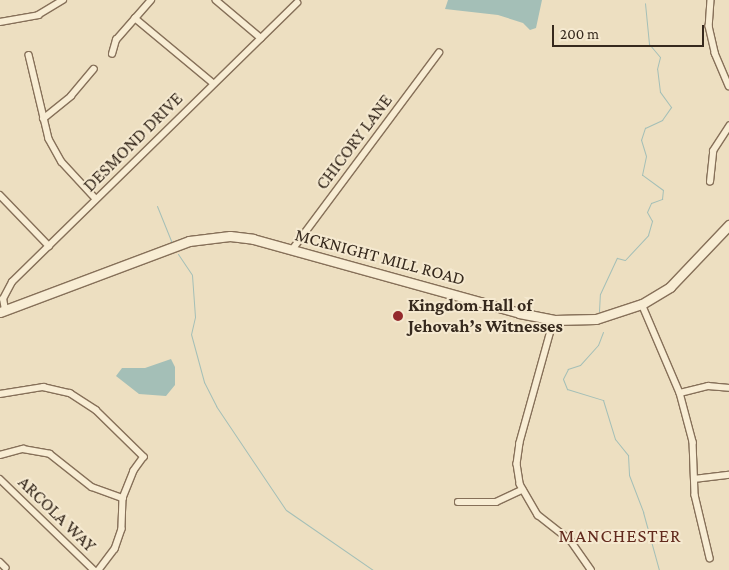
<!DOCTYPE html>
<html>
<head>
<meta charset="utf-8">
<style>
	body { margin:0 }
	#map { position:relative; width:729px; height:570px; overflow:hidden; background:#eddfc1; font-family:"Crimson Pro",serif }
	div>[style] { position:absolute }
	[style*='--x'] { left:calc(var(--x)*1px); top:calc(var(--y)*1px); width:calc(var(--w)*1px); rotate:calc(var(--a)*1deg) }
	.water>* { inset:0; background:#a4bfb7 }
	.stream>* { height:1px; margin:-0.5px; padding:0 0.5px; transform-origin:0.5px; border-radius:0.5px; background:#a4bfb7 }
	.roads { filter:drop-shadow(1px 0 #867059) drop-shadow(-1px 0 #867059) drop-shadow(0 1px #867059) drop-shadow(0 -1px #867059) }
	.street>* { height:5.5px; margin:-2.75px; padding:0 2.75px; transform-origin:2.75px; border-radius:2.75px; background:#f8edd4 }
	.secondary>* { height:9px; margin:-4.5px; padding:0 4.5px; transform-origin:4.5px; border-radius:4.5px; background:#f8edd4 }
	.dots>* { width:14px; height:14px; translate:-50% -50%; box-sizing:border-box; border:2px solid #f5e9d0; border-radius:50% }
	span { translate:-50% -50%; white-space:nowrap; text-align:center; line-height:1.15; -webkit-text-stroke:4px #f5e9d0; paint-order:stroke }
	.street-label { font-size:18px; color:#36291d }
	.poi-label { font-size:18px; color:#36291d; font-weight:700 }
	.left { translate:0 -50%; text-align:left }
	.neighbourhood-label { font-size:19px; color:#622a1d; letter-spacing:1px }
	.scale { position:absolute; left:552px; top:25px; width:152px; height:22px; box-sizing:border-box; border:2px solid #36291d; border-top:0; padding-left:6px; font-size:15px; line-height:18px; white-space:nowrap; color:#36291d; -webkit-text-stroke:4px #f5e9d0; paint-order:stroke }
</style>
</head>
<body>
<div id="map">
	<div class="water">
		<div style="clip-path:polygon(448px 0,542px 0,536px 28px,530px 30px,523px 23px,498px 15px,445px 9px)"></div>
		<div style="clip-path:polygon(171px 359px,175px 367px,175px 385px,166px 396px,139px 394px,116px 376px,122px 368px,145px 368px)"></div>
	</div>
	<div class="stream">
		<div style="--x:157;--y:206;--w:38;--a:68"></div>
		<div style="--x:178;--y:254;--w:25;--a:56"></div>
		<div style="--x:192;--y:275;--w:42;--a:85.9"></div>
		<div style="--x:195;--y:317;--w:17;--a:103"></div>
		<div style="--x:191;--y:334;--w:50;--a:74.8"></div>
		<div style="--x:204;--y:382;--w:27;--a:63"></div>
		<div style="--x:216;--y:406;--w:125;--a:56.1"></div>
		<div style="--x:286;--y:510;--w:106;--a:34.6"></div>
		<div style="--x:599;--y:311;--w:17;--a:-87"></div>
		<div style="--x:600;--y:294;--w:40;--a:-65"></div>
		<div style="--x:617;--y:258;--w:8;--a:14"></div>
		<div style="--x:625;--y:260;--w:34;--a:-47"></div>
		<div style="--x:648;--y:235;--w:15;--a:-74"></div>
		<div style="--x:652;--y:221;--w:10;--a:-119"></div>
		<div style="--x:647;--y:212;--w:10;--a:-66"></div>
		<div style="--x:651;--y:203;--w:12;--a:-20"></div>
		<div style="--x:662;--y:199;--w:9;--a:-84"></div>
		<div style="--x:663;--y:190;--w:26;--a:-144"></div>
		<div style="--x:642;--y:175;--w:19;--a:-78"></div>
		<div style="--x:646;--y:156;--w:17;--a:-107"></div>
		<div style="--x:641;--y:140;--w:13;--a:-72"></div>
		<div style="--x:645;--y:128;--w:19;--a:-25"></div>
		<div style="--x:662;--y:120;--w:16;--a:-55"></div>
		<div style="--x:671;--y:107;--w:19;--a:-126"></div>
		<div style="--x:660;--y:92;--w:23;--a:-97"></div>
		<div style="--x:657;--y:69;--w:12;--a:-76"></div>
		<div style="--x:660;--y:57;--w:17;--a:-130"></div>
		<div style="--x:649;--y:44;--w:41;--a:-95.6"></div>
		<div style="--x:603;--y:332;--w:14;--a:111"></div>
		<div style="--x:598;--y:345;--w:27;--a:132"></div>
		<div style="--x:580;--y:365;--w:13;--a:162"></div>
		<div style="--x:568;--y:369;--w:11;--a:117"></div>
		<div style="--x:563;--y:379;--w:11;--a:68"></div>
		<div style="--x:567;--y:389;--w:38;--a:17"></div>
		<div style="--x:603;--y:400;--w:41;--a:72.9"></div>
		<div style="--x:615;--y:439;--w:21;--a:51"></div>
		<div style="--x:628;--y:455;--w:20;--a:87"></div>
		<div style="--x:629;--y:475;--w:40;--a:69"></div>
		<div style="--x:643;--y:512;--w:60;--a:74.6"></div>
	</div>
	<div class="roads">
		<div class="street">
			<div style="--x:216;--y:0;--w:59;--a:40.2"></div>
			<div style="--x:711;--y:0;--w:26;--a:94"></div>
			<div style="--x:709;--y:26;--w:28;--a:77"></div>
			<div style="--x:715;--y:53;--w:36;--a:67"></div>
			<div style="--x:135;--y:18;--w:102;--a:39.8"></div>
			<div style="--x:0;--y:22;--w:39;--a:-10"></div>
			<div style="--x:38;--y:15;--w:29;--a:-31"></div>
			<div style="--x:112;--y:54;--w:15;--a:-74"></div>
			<div style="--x:116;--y:40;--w:53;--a:-48.8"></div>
			<div style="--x:29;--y:55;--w:86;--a:76.6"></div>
			<div style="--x:49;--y:139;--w:26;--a:61"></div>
			<div style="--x:62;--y:162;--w:50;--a:47.4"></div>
			<div style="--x:43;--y:119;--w:36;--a:-39"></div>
			<div style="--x:71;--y:96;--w:35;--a:-50"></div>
			<div style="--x:710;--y:182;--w:31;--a:-84"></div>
			<div style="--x:713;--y:151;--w:30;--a:-57"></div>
			<div style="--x:0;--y:195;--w:71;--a:46.1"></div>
			<div style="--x:292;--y:250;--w:246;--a:-53.3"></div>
			<div style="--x:642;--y:304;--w:97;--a:66.9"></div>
			<div style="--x:680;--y:393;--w:51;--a:75.1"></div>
			<div style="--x:693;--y:442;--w:53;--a:87.8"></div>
			<div style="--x:695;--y:495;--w:65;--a:76.6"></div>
			<div style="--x:5;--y:310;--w:11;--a:-100"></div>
			<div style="--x:3;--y:299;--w:19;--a:-62"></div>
			<div style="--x:12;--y:282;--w:399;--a:-44.4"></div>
			<div style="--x:554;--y:320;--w:128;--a:105.5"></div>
			<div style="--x:520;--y:443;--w:21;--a:98"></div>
			<div style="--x:517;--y:464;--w:20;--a:81"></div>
			<div style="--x:520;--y:484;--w:36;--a:60"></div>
			<div style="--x:538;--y:515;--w:42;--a:38.2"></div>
			<div style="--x:571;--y:541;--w:35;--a:55"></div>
			<div style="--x:680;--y:393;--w:29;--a:-14"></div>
			<div style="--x:708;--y:386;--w:21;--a:5"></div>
			<div style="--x:0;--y:394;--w:44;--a:-9.2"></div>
			<div style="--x:43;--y:387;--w:28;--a:13"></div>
			<div style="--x:70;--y:393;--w:31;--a:33"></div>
			<div style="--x:96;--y:410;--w:67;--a:44.4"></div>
			<div style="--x:144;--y:457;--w:17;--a:126"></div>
			<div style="--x:134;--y:471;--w:29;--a:112"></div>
			<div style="--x:123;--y:498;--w:31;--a:92"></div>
			<div style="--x:122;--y:529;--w:21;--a:109"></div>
			<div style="--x:115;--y:549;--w:26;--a:127"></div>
			<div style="--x:0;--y:455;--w:24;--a:-15"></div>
			<div style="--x:23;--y:449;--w:27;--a:10"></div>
			<div style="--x:50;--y:454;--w:53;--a:38.2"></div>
			<div style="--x:92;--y:487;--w:33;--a:20"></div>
			<div style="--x:0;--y:479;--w:131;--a:44.1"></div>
			<div style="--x:694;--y:479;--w:35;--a:-7"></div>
			<div style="--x:458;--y:502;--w:38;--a:0"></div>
			<div style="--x:496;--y:502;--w:29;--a:-25"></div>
			<div style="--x:0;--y:562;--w:8;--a:45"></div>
		</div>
		<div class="secondary">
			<div style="--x:0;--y:312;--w:202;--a:-20.6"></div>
			<div style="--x:189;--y:241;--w:41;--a:-7"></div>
			<div style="--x:230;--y:236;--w:23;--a:7"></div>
			<div style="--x:253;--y:239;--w:276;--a:15.5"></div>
			<div style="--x:519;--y:313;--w:36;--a:11"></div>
			<div style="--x:554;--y:320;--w:42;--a:-1.4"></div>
			<div style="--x:596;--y:319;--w:48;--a:-18.1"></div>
			<div style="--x:642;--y:304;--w:33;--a:-31"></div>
			<div style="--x:670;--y:287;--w:86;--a:-46.4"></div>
		</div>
	</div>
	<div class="dots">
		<div style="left:398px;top:316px;background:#942a2d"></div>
	</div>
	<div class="street-label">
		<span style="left:133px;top:142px;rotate:-45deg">DESMOND DRIVE</span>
		<span style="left:354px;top:142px;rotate:-53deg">CHICORY LANE</span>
		<span style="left:380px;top:257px;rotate:15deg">MCKNIGHT MILL ROAD</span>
		<span style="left:57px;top:514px;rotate:44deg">ARCOLA WAY</span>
	</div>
	<div class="poi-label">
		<span class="left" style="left:408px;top:316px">Kingdom Hall of<br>Jehovah’s Witnesses</span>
	</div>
	<div class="neighbourhood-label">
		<span style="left:620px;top:536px">MANCHESTER</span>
	</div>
	<div class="scale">200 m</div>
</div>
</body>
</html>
